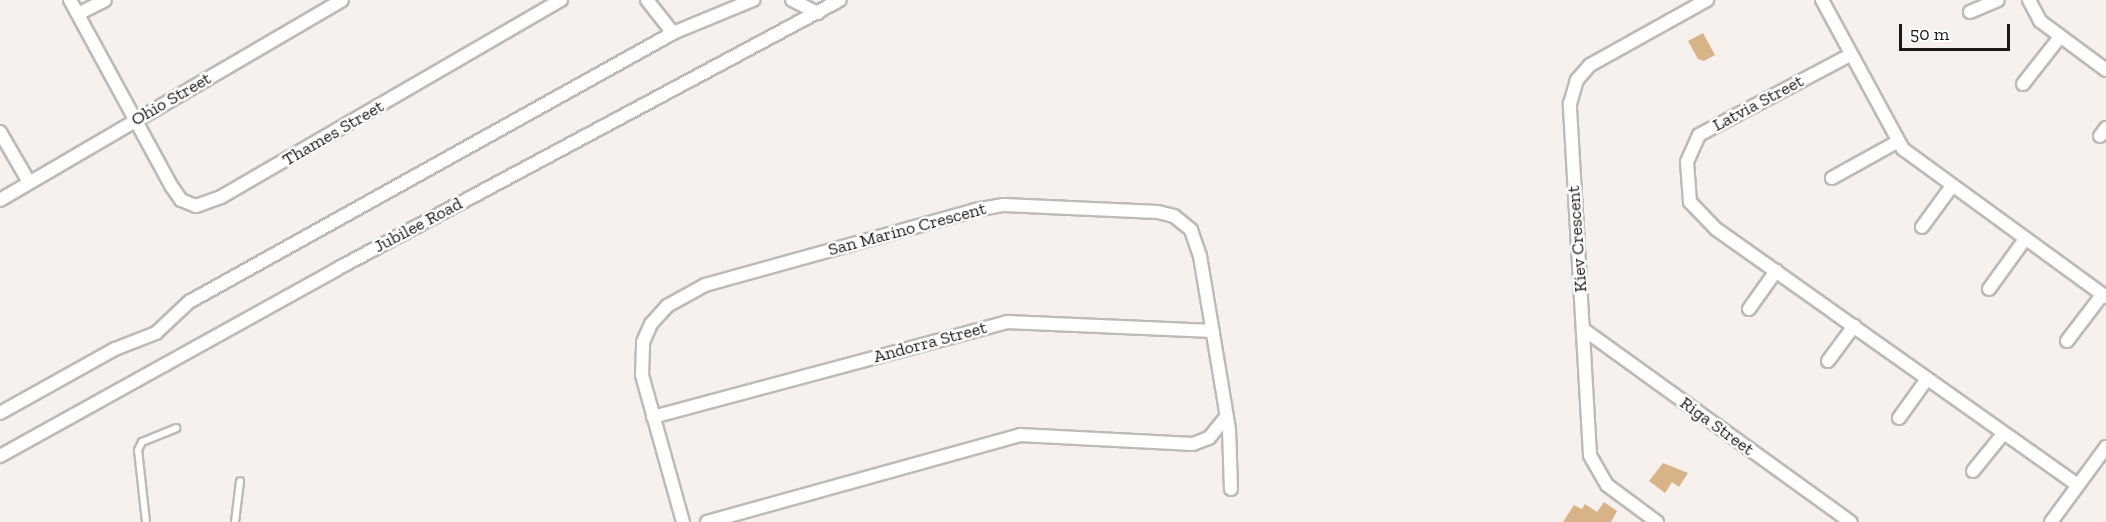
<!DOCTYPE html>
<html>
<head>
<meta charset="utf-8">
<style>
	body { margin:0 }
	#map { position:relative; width:2106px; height:522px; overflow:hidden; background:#f6f1ec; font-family:"Zilla Slab",serif }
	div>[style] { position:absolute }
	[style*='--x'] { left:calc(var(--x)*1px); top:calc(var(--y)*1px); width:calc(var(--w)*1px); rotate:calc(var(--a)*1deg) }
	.building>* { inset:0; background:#d9b388 }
	.roads { filter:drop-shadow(2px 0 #bfbab5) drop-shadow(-2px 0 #bfbab5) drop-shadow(0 2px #bfbab5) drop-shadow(0 -2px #bfbab5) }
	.service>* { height:6px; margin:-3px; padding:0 3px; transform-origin:3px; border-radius:3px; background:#fff }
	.minor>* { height:12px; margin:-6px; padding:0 6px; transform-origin:6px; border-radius:6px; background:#fff }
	span { translate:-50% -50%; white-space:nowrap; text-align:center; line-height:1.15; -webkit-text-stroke:5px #fff; paint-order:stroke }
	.street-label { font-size:18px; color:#1b1918 }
	.scale { position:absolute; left:1899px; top:24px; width:111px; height:27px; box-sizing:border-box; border:3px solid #1b1918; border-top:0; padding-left:8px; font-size:18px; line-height:21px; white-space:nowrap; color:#1b1918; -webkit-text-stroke:4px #fff; paint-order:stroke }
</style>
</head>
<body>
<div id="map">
	<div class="building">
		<div style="clip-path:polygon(1703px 33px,1715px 55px,1704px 61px,1698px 59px,1688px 41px)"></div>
		<div style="clip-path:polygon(1663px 463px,1688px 473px,1679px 487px,1672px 482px,1665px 493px,1649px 481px)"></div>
		<div style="clip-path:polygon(1604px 502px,1617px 511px,1611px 522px,1563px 522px,1574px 505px,1582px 509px,1585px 504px,1597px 512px)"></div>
	</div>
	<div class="roads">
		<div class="service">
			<div style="--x:146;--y:522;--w:72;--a:-96.3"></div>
			<div style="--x:138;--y:450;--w:9;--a:-63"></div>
			<div style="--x:142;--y:442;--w:37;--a:-22"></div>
			<div style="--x:235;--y:522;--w:41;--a:-83"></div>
		</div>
		<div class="minor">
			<div style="--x:70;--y:0;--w:213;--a:61.4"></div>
			<div style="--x:172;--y:187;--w:16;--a:55"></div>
			<div style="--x:181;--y:200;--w:16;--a:22"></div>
			<div style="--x:196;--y:206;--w:27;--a:-20"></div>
			<div style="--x:221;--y:197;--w:393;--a:-30.1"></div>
			<div style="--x:647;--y:0;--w:42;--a:51.8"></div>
			<div style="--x:792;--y:0;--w:29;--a:27"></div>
			<div style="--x:1822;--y:0;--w:170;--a:61.5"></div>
			<div style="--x:1903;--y:149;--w:251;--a:36.1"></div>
			<div style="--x:2029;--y:0;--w:24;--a:62"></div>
			<div style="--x:2040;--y:21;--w:82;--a:36.6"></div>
			<div style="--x:1970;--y:12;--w:30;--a:-23"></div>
			<div style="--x:78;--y:14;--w:30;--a:-27"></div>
			<div style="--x:1850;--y:55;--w:171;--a:152.1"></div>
			<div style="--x:1699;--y:135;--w:30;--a:114"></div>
			<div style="--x:1687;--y:162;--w:40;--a:85.7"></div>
			<div style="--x:1690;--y:202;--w:37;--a:46"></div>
			<div style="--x:1716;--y:229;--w:443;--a:35.3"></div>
			<div style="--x:2023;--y:84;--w:60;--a:-51.8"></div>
			<div style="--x:0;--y:132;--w:58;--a:59.9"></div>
			<div style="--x:2100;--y:136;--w:10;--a:-53"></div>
			<div style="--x:1832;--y:178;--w:74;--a:-29"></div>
			<div style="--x:0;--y:200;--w:396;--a:-30.3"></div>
			<div style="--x:1922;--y:227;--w:51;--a:-53.8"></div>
			<div style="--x:1989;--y:289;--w:62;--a:-54.2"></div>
			<div style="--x:1749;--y:309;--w:47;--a:-54.6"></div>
			<div style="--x:1583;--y:329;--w:330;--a:35.8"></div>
			<div style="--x:2067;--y:341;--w:58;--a:-52.7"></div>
			<div style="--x:1828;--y:361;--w:44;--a:-53.4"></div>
			<div style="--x:0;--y:413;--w:132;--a:-29.1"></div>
			<div style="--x:115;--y:349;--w:44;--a:-21.3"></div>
			<div style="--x:156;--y:333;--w:45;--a:-43.2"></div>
			<div style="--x:189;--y:302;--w:554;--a:-29.06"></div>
			<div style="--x:673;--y:33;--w:87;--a:-22.4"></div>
			<div style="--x:653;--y:417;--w:367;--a:-15"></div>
			<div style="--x:1007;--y:322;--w:206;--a:2.5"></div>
			<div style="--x:1899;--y:418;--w:48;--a:-54.3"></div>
			<div style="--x:0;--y:456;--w:385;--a:-29"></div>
			<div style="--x:337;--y:269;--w:570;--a:-28.14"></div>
			<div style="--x:1973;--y:471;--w:48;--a:-51"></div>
			<div style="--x:683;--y:522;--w:153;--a:-105.6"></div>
			<div style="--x:642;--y:375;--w:33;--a:-88"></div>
			<div style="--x:643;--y:342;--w:20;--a:-66"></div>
			<div style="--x:651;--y:324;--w:24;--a:-48"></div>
			<div style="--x:667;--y:306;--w:43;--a:-28.9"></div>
			<div style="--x:705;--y:285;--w:280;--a:-15.5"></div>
			<div style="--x:975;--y:210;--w:29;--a:-10"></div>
			<div style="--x:1004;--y:205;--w:154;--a:2.6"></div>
			<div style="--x:1158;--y:212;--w:16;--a:14"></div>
			<div style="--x:1174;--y:216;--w:22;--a:39"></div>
			<div style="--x:1191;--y:230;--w:28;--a:71"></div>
			<div style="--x:1200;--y:256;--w:175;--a:80.5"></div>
			<div style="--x:1229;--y:429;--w:60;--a:88.1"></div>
			<div style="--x:707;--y:522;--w:325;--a:-15.5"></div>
			<div style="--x:1020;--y:435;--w:173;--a:3"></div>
			<div style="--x:1193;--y:444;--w:17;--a:-21"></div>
			<div style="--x:1209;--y:438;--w:28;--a:-51"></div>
			<div style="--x:1657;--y:522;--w:62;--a:-143.5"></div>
			<div style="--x:1607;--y:485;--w:34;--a:-120"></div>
			<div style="--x:1590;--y:455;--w:352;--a:-93.3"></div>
			<div style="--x:1570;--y:104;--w:25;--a:-74"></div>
			<div style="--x:1577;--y:80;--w:20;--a:-49"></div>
			<div style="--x:1590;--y:65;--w:134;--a:-29.1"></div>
			<div style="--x:2051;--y:522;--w:93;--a:-53.7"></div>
		</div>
	</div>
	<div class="street-label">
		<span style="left:171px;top:99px;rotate:-30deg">Ohio Street</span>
		<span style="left:1758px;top:103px;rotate:-28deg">Latvia Street</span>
		<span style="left:333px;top:133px;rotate:-30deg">Thames Street</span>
		<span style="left:418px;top:225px;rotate:-28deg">Jubilee Road</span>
		<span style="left:907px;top:229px;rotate:-15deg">San Marino Crescent</span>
		<span style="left:1577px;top:239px;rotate:-94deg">Kiev Crescent</span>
		<span style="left:930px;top:342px;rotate:-15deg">Andorra Street</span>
		<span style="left:1717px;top:426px;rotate:36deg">Riga Street</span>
	</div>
	<div class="scale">50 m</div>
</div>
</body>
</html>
